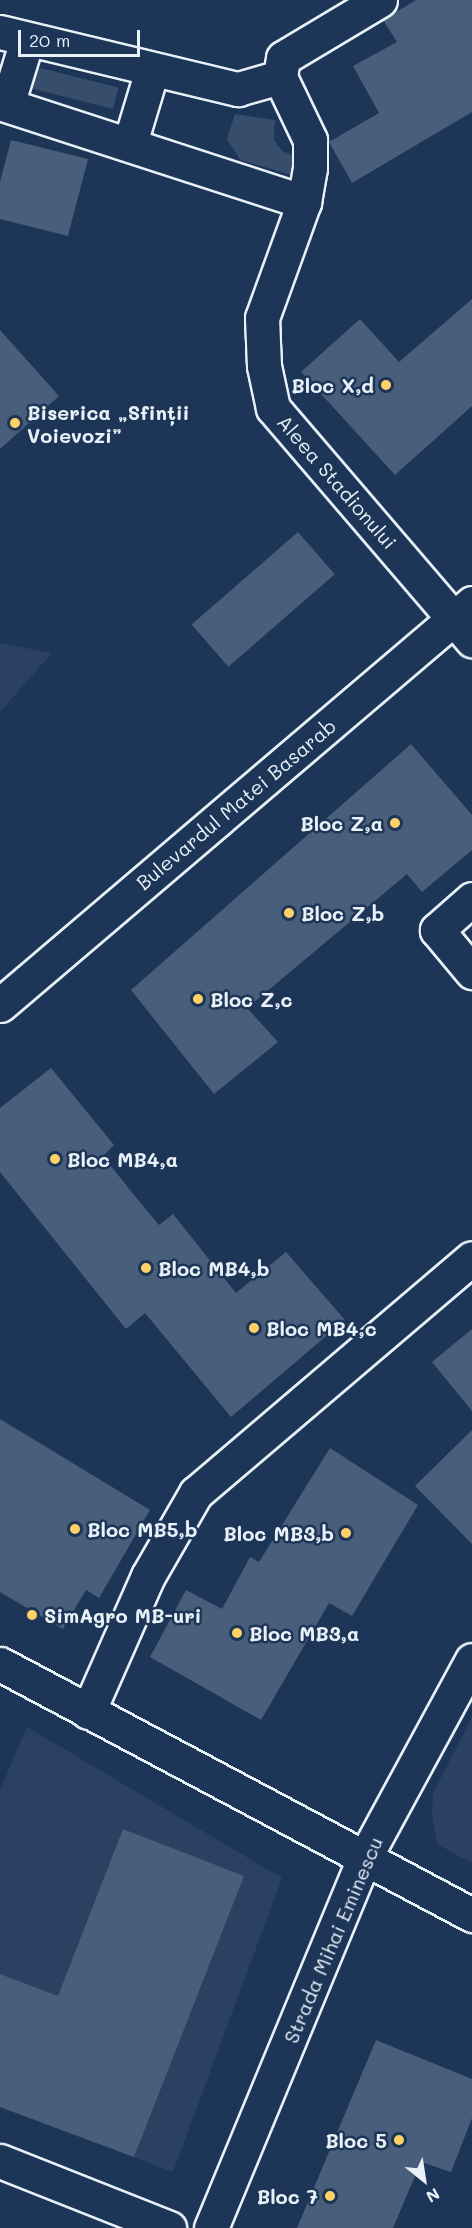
<!DOCTYPE html>
<html>
<head>
<meta charset="utf-8">
<style>
	body { margin:0 }
	#map { position:relative; width:472px; height:2228px; overflow:hidden; background:#1d3557; font-family:Mali,sans-serif }
	div>[style] { position:absolute }
	[style*='--x'] { left:calc(var(--x)*1px); top:calc(var(--y)*1px); width:calc(var(--w)*1px); rotate:calc(var(--a)*1deg) }
	.built>* { inset:0; background:#2a4162 }
	.green>* { inset:0; background:#374d6c; transform-origin:0 0 }
	.building>* { inset:0; background:#495e7a; transform-origin:0 0 }
	.roads { filter:drop-shadow(2px 0 #e8f1f8) drop-shadow(-2px 0 #e8f1f8) drop-shadow(0 2px #e8f1f8) drop-shadow(0 -2px #e8f1f8) }
	.minor>* { height:33px; margin:-16.5px; padding:0 16.5px; transform-origin:16.5px; border-radius:16.5px; background:#1d3557 }
	.major>* { height:33px; margin:-16.5px; padding:0 16.5px; transform-origin:16.5px; border-radius:16.5px; background:#1d3557 }
	.dots>* { width:16px; height:16px; translate:-50% -50%; box-sizing:border-box; border:3px solid #1d3557; border-radius:50% }
	span { translate:-50% -50%; white-space:nowrap; text-align:center; line-height:1.15; -webkit-text-stroke:5px #1d3557; paint-order:stroke }
	.poi-label { font-size:20px; color:#e8f1f8; font-weight:700 }
	.right { translate:-100% -50%; text-align:right }
	.left { translate:0 -50%; text-align:left }
	.street-label { font-size:20px; color:#e8f1f8 }
	.north { position:absolute; left:394px; top:2150px; width:60px; height:60px; -webkit-text-stroke:4px #1d3557; paint-order:stroke; rotate:150deg; font-size:16px; font-weight:700; line-height:24px; text-align:center; color:#e8f1f8 }
	.north::after { content:''; display:block; margin:auto; width:21px; height:27px; background:#e8f1f8; clip-path:polygon(50% 0,100% 100%,50% 72%,0 100%) }
	.scale { position:absolute; left:18px; top:30px; width:122px; height:27px; box-sizing:border-box; border:3px solid #e8f1f8; border-top:0; padding-left:8px; font-size:18px; line-height:21px; white-space:nowrap; color:#e8f1f8; -webkit-text-stroke:4px #1d3557; paint-order:stroke }
</style>
</head>
<body>
<div id="map">
	<div class="built">
		<div style="clip-path:polygon(0 643px,52px 653px,0 712px)"></div>
		<div style="clip-path:polygon(472px 1717px,472px 1863px,437px 1844px,432px 1815px,433px 1793px)"></div>
		<div style="clip-path:polygon(27px 1727px,282px 1878px,173px 2172px,0 2107px,0 1790px)"></div>
	</div>
	<div class="green">
		<div style="left:36px;top:67px;width:85px;height:22px;rotate:14deg"></div>
		<div style="clip-path:polygon(235px 114px,275px 120px,274px 140px,282px 151px,297px 157px,292px 175px,240px 160px,227px 139px)"></div>
	</div>
	<div class="building">
		<div style="clip-path:polygon(416px 0,472px 0,472px 112px,352px 183px,329px 142px,379px 113px,353px 66px,397px 42px,383px 20px)"></div>
		<div style="clip-path:polygon(11px 140px,88px 159px,68px 236px,0 219px,0 182px)"></div>
		<div style="clip-path:polygon(472px 299px,472px 406px,395px 475px,301px 372px,360px 319px,399px 362px)"></div>
		<div style="clip-path:polygon(0 330px,59px 396px,0 449px)"></div>
		<div style="left:298px;top:532px;width:56px;height:141px;rotate:49deg"></div>
		<div style="clip-path:polygon(411px 744px,472px 815px,472px 850px,422px 892px,407px 874px,247px 1008px,278px 1042px,214px 1094px,131px 990px)"></div>
		<div style="clip-path:polygon(51px 1068px,114px 1145px,103px 1156px,134px 1195px,159px 1225px,173px 1214px,236px 1293px,286px 1252px,345px 1320px,231px 1417px,145px 1313px,126px 1329px,0 1172px,0 1108px)"></div>
		<div style="clip-path:polygon(472px 1329px,472px 1411px,432px 1362px)"></div>
		<div style="clip-path:polygon(0 1419px,150px 1510px,99px 1598px,86px 1590px,63px 1629px,0 1592px)"></div>
		<div style="clip-path:polygon(472px 1430px,472px 1544px,415px 1486px)"></div>
		<div style="clip-path:polygon(330px 1448px,418px 1505px,352px 1616px,329px 1603px,261px 1720px,150px 1657px,186px 1590px,222px 1609px,250px 1557px,259px 1562px)"></div>
		<div style="clip-path:polygon(123px 1829px,244px 1876px,134px 2157px,0 2107px,0 1974px,58px 1996px)"></div>
		<div style="clip-path:polygon(376px 2040px,472px 2079px,472px 2118px,451px 2172px,421px 2162px,393px 2228px,297px 2228px)"></div>
	</div>
	<div class="roads">
		<div class="minor">
			<div style="--x:380;--y:0;--w:113;--a:149.1"></div>
			<div style="--x:283;--y:58;--w:19;--a:99"></div>
			<div style="--x:280;--y:77;--w:70;--a:64.5"></div>
			<div style="--x:310;--y:140;--w:28;--a:90"></div>
			<div style="--x:310;--y:168;--w:35;--a:100"></div>
			<div style="--x:304;--y:202;--w:123;--a:109.9"></div>
			<div style="--x:262;--y:318;--w:48;--a:87.6"></div>
			<div style="--x:264;--y:366;--w:43;--a:77.9"></div>
			<div style="--x:273;--y:408;--w:306;--a:49.4"></div>
			<div style="--x:0;--y:32;--w:245;--a:13.5"></div>
			<div style="--x:238;--y:89;--w:44;--a:-15.9"></div>
			<div style="--x:0;--y:103;--w:320;--a:18"></div>
			<div style="--x:7;--y:105;--w:68;--a:-72.9"></div>
			<div style="--x:130;--y:143;--w:76;--a:-73.2"></div>
			<div style="--x:472;--y:899;--w:47;--a:138.5"></div>
			<div style="--x:437;--y:930;--w:55;--a:50.2"></div>
			<div style="--x:0;--y:1664;--w:535;--a:28"></div>
			<div style="--x:88;--y:1712;--w:149;--a:-66.2"></div>
			<div style="--x:148;--y:1576;--w:96;--a:-60"></div>
			<div style="--x:196;--y:1493;--w:362;--a:-40.4"></div>
			<div style="--x:0;--y:2161;--w:182;--a:21.6"></div>
			<div style="--x:211;--y:2228;--w:402;--a:-67.5"></div>
			<div style="--x:365;--y:1857;--w:224;--a:-61.5"></div>
		</div>
		<div class="major">
			<div style="--x:0;--y:1005;--w:620;--a:-40.42"></div>
		</div>
	</div>
	<div class="dots">
		<div style="left:386px;top:385px;background:#ffd166"></div>
		<div style="left:15px;top:423px;background:#ffd166"></div>
		<div style="left:395px;top:823px;background:#ffd166"></div>
		<div style="left:289px;top:913px;background:#ffd166"></div>
		<div style="left:198px;top:999px;background:#ffd166"></div>
		<div style="left:55px;top:1159px;background:#ffd166"></div>
		<div style="left:146px;top:1268px;background:#ffd166"></div>
		<div style="left:254px;top:1328px;background:#ffd166"></div>
		<div style="left:75px;top:1529px;background:#ffd166"></div>
		<div style="left:346px;top:1533px;background:#ffd166"></div>
		<div style="left:32px;top:1615px;background:#ffd166"></div>
		<div style="left:237px;top:1633px;background:#ffd166"></div>
		<div style="left:399px;top:2140px;background:#ffd166"></div>
		<div style="left:330px;top:2196px;background:#ffd166"></div>
	</div>
	<div class="poi-label">
		<span class="right" style="left:374px;top:385px">Bloc X,d</span>
		<span class="left" style="left:27px;top:424px">Biserica „Sfinții<br>Voievozi”</span>
		<span class="right" style="left:383px;top:823px">Bloc Z,a</span>
		<span class="left" style="left:301px;top:913px">Bloc Z,b</span>
		<span class="left" style="left:210px;top:999px">Bloc Z,c</span>
		<span class="left" style="left:67px;top:1159px">Bloc MB4,a</span>
		<span class="left" style="left:158px;top:1268px">Bloc MB4,b</span>
		<span class="left" style="left:266px;top:1328px">Bloc MB4,c</span>
		<span class="left" style="left:87px;top:1529px">Bloc MB5,b</span>
		<span class="right" style="left:334px;top:1533px">Bloc MB3,b</span>
		<span class="left" style="left:44px;top:1615px">SimAgro MB-uri</span>
		<span class="left" style="left:249px;top:1633px">Bloc MB3,a</span>
		<span class="right" style="left:387px;top:2140px">Bloc 5</span>
		<span class="right" style="left:318px;top:2196px">Bloc 7</span>
	</div>
	<div class="street-label">
		<span style="left:337px;top:482px;rotate:49deg">Aleea Stadionului</span>
		<span style="left:236px;top:804px;rotate:-40deg">Bulevardul Matei Basarab</span>
		<span style="left:333px;top:1940px;rotate:-67deg">Strada Mihai Eminescu</span>
	</div>
	<div class="north">N</div>
	<div class="scale">20 m</div>
</div>
</body>
</html>
